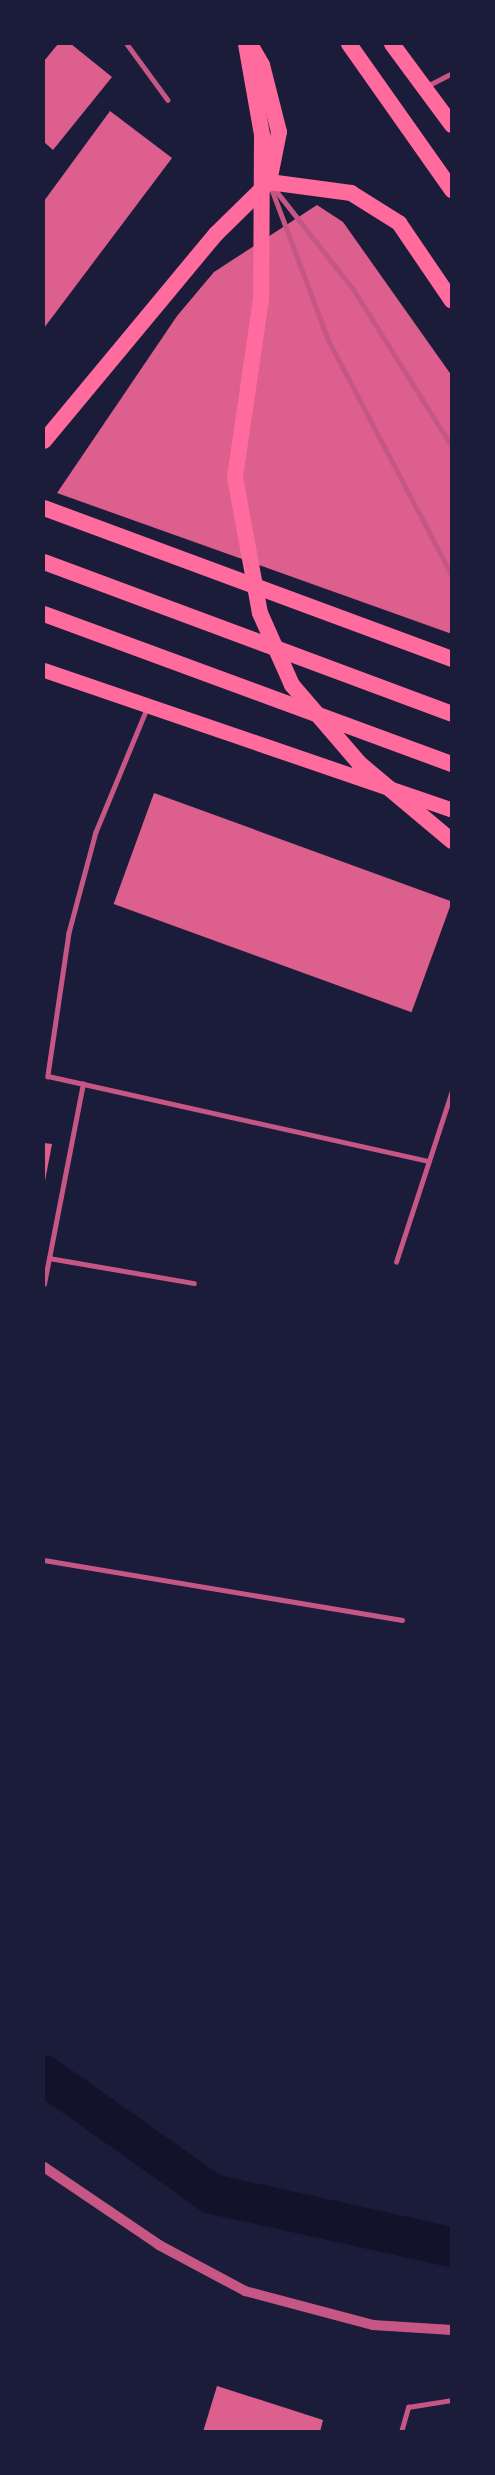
<!DOCTYPE html>
<html>
<head>
<meta charset="utf-8">
<style>
	body { margin:0 }
	#map { position:relative; width:495px; height:2475px; overflow:hidden; background:#1b1b3a; font-family:Spectral,serif }
	div>[style] { position:absolute }
	[style*='--x'] { left:calc(var(--x)*1px); top:calc(var(--y)*1px); width:calc(var(--w)*1px); rotate:calc(var(--a)*1deg) }
	.canal>* { height:40px; margin:-20px; padding:0 20px; transform-origin:20px; border-radius:20px; background:#12122b }
	.building>* { inset:0; background:#dd5f8e; transform-origin:0 0 }
	.service>* { height:4.5px; margin:-2.25px; padding:0 2.25px; transform-origin:2.25px; border-radius:2.25px; background:#c65784 }
	.tertiary>* { height:10px; margin:-5px; padding:0 5px; transform-origin:5px; border-radius:5px; background:#c65784 }
	.primary>* { height:15px; margin:-7.5px; padding:0 7.5px; transform-origin:7.5px; border-radius:7.5px; background:#ff6b9d }
	.trunk>* { height:16px; margin:-8px; padding:0 8px; transform-origin:8px; border-radius:8px; background:#ff6b9d }
	span { translate:-50% -50%; white-space:nowrap; text-align:center; line-height:1.15; -webkit-text-stroke:4.5px #1b1b3a; paint-order:stroke }
	.frame { position:absolute; inset:0; border:45px solid #1b1b3a; pointer-events:none }
</style>
</head>
<body>
<div id="map">
	<div class="canal">
		<div style="--x:44;--y:2075;--w:206;--a:35.3"></div>
		<div style="--x:212;--y:2194;--w:246;--a:12.5"></div>
	</div>
	<div class="building">
		<div style="clip-path:polygon(58px 44px,71px 44px,112px 77px,53px 150px,44px 142px,44px 61px)"></div>
		<div style="clip-path:polygon(110px 111px,172px 158px,44px 328px,44px 201px)"></div>
		<div style="clip-path:polygon(317px 205px,343px 222px,452px 376px,452px 634px,57px 493px,177px 316px,214px 272px)"></div>
		<div style="left:154px;top:793px;width:317px;height:118px;rotate:20deg"></div>
		<div style="clip-path:polygon(44px 1143px,52px 1144px,45px 1181px,44px 1180px)"></div>
		<div style="clip-path:polygon(217px 2386px,323px 2420px,320px 2432px,203px 2432px)"></div>
	</div>
	<div class="service">
		<div style="--x:127;--y:44;--w:69;--a:53.8"></div>
		<div style="--x:427;--y:86;--w:28;--a:-27"></div>
		<div style="--x:271;--y:187;--w:165;--a:69.4"></div>
		<div style="--x:329;--y:341;--w:264;--a:62.3"></div>
		<div style="--x:274;--y:188;--w:130;--a:51.9"></div>
		<div style="--x:354;--y:290;--w:184;--a:57.9"></div>
		<div style="--x:147;--y:709;--w:133;--a:112.5"></div>
		<div style="--x:96;--y:832;--w:105;--a:105"></div>
		<div style="--x:69;--y:933;--w:145;--a:98.4"></div>
		<div style="--x:48;--y:1076;--w:390;--a:12.6"></div>
		<div style="--x:49;--y:1258;--w:147;--a:9.8"></div>
		<div style="--x:396;--y:1262;--w:180;--a:-71.9"></div>
		<div style="--x:44;--y:1284;--w:204;--a:-79"></div>
		<div style="--x:44;--y:1560;--w:363;--a:9.5"></div>
		<div style="--x:401;--y:2432;--w:26;--a:-74"></div>
		<div style="--x:408;--y:2407;--w:45;--a:-9"></div>
	</div>
	<div class="tertiary">
		<div style="--x:44;--y:2167;--w:139;--a:34.1"></div>
		<div style="--x:159;--y:2245;--w:98;--a:28.1"></div>
		<div style="--x:245;--y:2291;--w:132;--a:14.9"></div>
		<div style="--x:373;--y:2325;--w:79;--a:3.6"></div>
	</div>
	<div class="primary">
		<div style="--x:44;--y:670;--w:431;--a:18.9"></div>
	</div>
	<div class="trunk">
		<div style="--x:246;--y:44;--w:92;--a:80"></div>
		<div style="--x:262;--y:135;--w:164;--a:90.3"></div>
		<div style="--x:261;--y:299;--w:180;--a:98.3"></div>
		<div style="--x:235;--y:477;--w:138;--a:79.6"></div>
		<div style="--x:260;--y:613;--w:79;--a:66"></div>
		<div style="--x:292;--y:685;--w:103;--a:49.3"></div>
		<div style="--x:359;--y:763;--w:121;--a:40"></div>
		<div style="--x:349;--y:44;--w:179;--a:54.8"></div>
		<div style="--x:392;--y:44;--w:101;--a:53.5"></div>
		<div style="--x:269;--y:182;--w:83;--a:7.6"></div>
		<div style="--x:351;--y:193;--w:57;--a:32"></div>
		<div style="--x:399;--y:223;--w:94;--a:55.8"></div>
		<div style="--x:44;--y:441;--w:269;--a:-50.3"></div>
		<div style="--x:216;--y:234;--w:74;--a:-44.5"></div>
		<div style="--x:269;--y:182;--w:51;--a:-78.7"></div>
		<div style="--x:279;--y:132;--w:69;--a:-104.2"></div>
		<div style="--x:262;--y:65;--w:24;--a:-120"></div>
		<div style="--x:44;--y:508;--w:435;--a:20.3"></div>
		<div style="--x:44;--y:562;--w:435;--a:20.4"></div>
		<div style="--x:44;--y:614;--w:435;--a:20.2"></div>
	</div>
	<div class="frame"></div>
</div>
</body>
</html>
